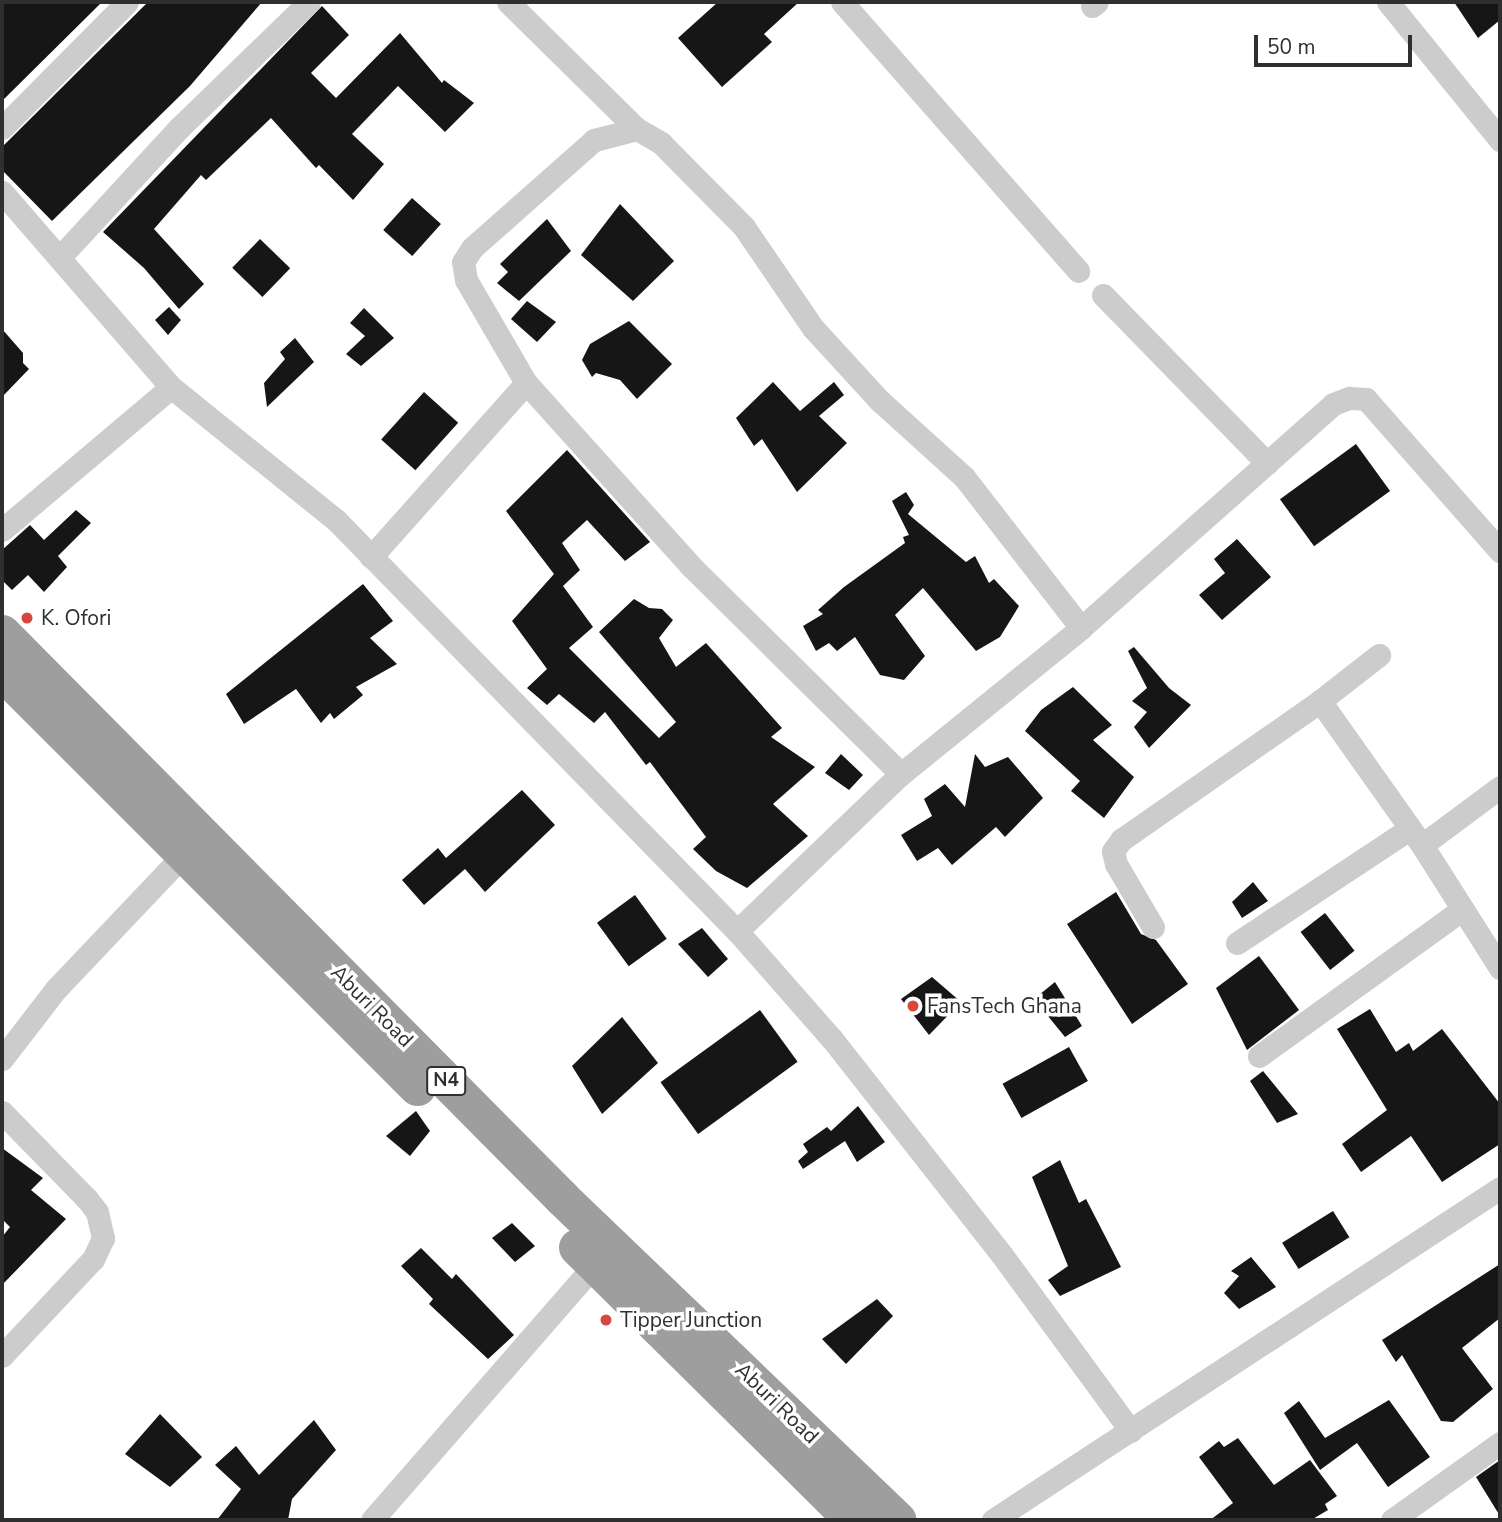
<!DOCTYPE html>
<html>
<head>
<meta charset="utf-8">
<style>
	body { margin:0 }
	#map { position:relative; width:1502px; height:1522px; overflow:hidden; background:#fff; font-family:"Nunito Sans",sans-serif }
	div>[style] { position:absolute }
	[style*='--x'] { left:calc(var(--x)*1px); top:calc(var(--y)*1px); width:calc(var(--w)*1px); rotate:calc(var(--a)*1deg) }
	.building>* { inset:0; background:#161616; transform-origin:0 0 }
	.minor>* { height:23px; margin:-11.5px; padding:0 11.5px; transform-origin:11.5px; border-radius:11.5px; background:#ccc }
	.trunk>* { height:37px; margin:-18.5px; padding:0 18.5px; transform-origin:18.5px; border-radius:18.5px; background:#9e9e9e }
	.dots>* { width:19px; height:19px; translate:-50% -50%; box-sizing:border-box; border:4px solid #fff; border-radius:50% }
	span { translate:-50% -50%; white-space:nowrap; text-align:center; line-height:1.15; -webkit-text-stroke:7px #fff; paint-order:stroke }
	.shield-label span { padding:2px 5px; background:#fff; border:2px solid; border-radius:5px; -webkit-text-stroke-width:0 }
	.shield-label { font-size:19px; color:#2f2f2f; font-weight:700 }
	.poi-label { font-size:21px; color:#2f2f2f }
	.left { translate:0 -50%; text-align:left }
	.street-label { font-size:21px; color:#2f2f2f }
	.frame { position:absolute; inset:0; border:4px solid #2f2f2f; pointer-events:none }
	.scale { position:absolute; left:1254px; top:35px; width:158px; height:32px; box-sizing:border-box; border:4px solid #2f2f2f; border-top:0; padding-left:9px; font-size:21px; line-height:24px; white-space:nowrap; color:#2f2f2f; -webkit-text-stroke:5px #fff; paint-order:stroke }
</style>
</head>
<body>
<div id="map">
	<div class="building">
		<div style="clip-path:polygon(2px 2px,102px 2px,2px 101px)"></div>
		<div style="clip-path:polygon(148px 2px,262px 2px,190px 86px,52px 221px,2px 170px,2px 147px)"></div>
		<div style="clip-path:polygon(718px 2px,799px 2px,764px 34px,772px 42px,722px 87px,678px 38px)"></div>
		<div style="clip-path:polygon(1454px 2px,1500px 2px,1500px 20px,1478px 38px)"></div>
		<div style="clip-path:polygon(322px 6px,349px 35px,311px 73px,336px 98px,400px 33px,442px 83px,444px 80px,474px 103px,445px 132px,398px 86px,352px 134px,384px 164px,353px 200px,319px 165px,316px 168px,271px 118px,206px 180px,201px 175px,154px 229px,204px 284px,179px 309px,144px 268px,103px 232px)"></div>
		<div style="left:412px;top:198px;width:39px;height:43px;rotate:42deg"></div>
		<div style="clip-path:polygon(620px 204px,674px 261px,633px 301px,581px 255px)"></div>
		<div style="clip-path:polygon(547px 219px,571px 251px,519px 301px,497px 283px,508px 272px,500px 264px)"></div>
		<div style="left:260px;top:239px;width:42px;height:40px;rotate:44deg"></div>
		<div style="clip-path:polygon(527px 301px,556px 322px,537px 342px,511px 319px)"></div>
		<div style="clip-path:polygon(169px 307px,181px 320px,168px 335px,155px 320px)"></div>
		<div style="clip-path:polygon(364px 308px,394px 338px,361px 366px,346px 354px,365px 336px,350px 323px)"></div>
		<div style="clip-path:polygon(629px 321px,672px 364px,637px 399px,620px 380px,596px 373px,592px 377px,582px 360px,590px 344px)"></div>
		<div style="clip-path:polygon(2px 329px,23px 353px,23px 363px,29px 369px,2px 397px)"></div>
		<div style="clip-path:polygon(295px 338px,314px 362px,267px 407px,264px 383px,285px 359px,280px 352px)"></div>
		<div style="clip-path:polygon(773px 382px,800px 411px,834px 382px,844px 395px,819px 416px,847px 443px,797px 492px,762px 439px,754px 446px,736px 418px)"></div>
		<div style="left:424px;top:392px;width:46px;height:64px;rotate:42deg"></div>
		<div style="left:1356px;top:444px;width:58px;height:94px;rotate:54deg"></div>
		<div style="clip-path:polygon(567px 450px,650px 542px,625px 561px,587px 520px,562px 543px,580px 570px,563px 586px,593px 627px,569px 648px,659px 738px,676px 722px,599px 632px,634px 599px,649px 608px,662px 609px,673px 620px,659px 638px,676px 667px,706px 643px,782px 728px,771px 737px,815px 767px,773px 804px,808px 836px,747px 888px,716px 871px,693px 849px,706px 837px,650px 762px,646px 765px,605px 712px,594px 723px,559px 694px,547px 705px,527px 688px,547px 669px,512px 621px,554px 574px,506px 511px)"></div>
		<div style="clip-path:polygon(906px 492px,914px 505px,908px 514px,966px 562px,975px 556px,989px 583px,994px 579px,1019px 606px,1000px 637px,976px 651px,923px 588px,895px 615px,925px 656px,904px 680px,880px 675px,855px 637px,837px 651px,829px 643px,816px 651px,803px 626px,823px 614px,818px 610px,844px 587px,905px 543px,903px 537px,909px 535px,892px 501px)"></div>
		<div style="clip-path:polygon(76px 510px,91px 523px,58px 556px,67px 567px,44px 592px,28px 575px,12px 590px,2px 580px,2px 550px,30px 525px,44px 540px)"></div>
		<div style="clip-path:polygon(1237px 539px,1271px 577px,1222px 620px,1199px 595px,1225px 573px,1214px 559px)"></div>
		<div style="clip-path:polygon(363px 584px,393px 621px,370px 638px,397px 664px,356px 687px,363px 695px,334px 719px,330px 713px,321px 723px,296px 689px,244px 724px,226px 694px)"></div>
		<div style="clip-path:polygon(1134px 647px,1169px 688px,1191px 705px,1149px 748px,1134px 727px,1147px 712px,1132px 701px,1147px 688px,1128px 651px)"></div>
		<div style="clip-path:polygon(1073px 687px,1112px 725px,1093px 740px,1134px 777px,1104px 818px,1071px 791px,1080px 781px,1025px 731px,1041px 710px)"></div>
		<div style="clip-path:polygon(841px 754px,863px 775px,849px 790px,825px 773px)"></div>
		<div style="clip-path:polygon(975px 754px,985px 767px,1008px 757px,1043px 798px,1005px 837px,996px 827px,952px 865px,938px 848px,917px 861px,901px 835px,932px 816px,924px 799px,945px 784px,965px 807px)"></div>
		<div style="clip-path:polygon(522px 790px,555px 825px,485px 892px,465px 869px,424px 905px,402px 880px,438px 848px,446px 858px)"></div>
		<div style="clip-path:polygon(1253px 882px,1268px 901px,1242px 918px,1232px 902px)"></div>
		<div style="clip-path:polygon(1116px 892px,1141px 934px,1156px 940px,1188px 984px,1132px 1024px,1067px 924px)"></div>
		<div style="left:635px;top:895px;width:54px;height:47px;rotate:54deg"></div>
		<div style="left:1325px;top:913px;width:48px;height:31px;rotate:52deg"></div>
		<div style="clip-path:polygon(702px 928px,728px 959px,708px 977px,678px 944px)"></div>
		<div style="clip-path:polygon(1259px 956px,1299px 1010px,1247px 1050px,1216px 988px)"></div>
		<div style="clip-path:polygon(932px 977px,961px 1002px,929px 1035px,901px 999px)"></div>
		<div style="clip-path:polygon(1055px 982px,1082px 1026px,1065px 1037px,1034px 999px)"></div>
		<div style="clip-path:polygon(1370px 1009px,1396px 1052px,1409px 1043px,1413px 1051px,1442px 1029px,1500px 1104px,1500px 1144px,1442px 1182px,1411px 1136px,1361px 1172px,1342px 1144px,1387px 1110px,1337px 1029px)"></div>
		<div style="left:760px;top:1010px;width:64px;height:123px;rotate:54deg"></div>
		<div style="clip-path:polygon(622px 1017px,658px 1063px,602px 1114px,572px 1066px)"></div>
		<div style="left:1069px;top:1047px;width:39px;height:76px;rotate:61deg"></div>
		<div style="clip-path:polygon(1263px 1071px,1298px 1114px,1277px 1123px,1250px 1081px)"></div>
		<div style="clip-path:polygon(858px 1106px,885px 1142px,857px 1162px,845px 1141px,803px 1169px,798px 1161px,808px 1152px,803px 1144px,827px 1127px,831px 1131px)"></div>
		<div style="clip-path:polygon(416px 1111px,430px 1131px,410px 1156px,386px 1136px)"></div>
		<div style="clip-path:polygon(2px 1148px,43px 1178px,31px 1190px,66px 1219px,2px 1285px,2px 1237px,10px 1227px,2px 1219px)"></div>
		<div style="clip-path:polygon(1060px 1160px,1079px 1203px,1086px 1199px,1121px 1267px,1060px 1296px,1048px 1280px,1068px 1266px,1032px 1177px)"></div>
		<div style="left:1333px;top:1211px;width:31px;height:60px;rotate:58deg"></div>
		<div style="clip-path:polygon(512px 1223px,535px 1246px,515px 1262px,492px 1238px)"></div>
		<div style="clip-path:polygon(421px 1248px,452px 1279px,456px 1274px,514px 1335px,488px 1359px,429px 1304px,433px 1299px,401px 1266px)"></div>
		<div style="clip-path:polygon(1251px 1257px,1276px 1287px,1239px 1309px,1224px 1293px,1239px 1276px,1231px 1271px)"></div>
		<div style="clip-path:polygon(1500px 1264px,1500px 1318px,1462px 1348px,1493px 1389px,1453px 1422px,1441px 1421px,1402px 1355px,1396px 1362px,1382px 1340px)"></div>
		<div style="clip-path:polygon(877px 1299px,893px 1316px,846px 1364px,822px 1339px)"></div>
		<div style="clip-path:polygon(1389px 1400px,1430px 1457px,1388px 1487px,1357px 1443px,1320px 1470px,1284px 1413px,1299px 1401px,1325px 1438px)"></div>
		<div style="clip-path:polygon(160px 1414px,202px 1457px,170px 1487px,125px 1454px)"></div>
		<div style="clip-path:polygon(314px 1420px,336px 1450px,292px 1499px,288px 1520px,217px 1520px,241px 1489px,215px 1465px,236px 1446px,259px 1475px)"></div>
		<div style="clip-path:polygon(1238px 1438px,1274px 1485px,1310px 1460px,1337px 1496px,1325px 1504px,1328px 1510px,1311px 1520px,1210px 1520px,1233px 1503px,1199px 1457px,1219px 1441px,1224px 1447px)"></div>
		<div style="clip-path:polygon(1500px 1460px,1500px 1516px,1476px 1477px)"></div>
	</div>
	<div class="minor">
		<div style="--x:508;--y:2;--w:181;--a:44.6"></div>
		<div style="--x:842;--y:2;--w:358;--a:48.7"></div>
		<div style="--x:1388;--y:2;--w:178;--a:50.9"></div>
		<div style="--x:1092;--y:6;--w:6;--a:-39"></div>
		<div style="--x:2;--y:128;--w:177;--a:-45.2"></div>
		<div style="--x:2;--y:192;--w:258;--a:49.1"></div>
		<div style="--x:171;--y:387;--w:212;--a:38.9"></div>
		<div style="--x:336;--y:520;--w:574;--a:45.71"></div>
		<div style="--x:737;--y:931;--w:144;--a:48.7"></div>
		<div style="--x:832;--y:1039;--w:275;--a:51.8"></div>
		<div style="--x:1002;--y:1255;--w:218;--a:53.8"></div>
		<div style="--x:60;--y:257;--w:176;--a:-47.3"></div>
		<div style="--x:179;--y:128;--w:181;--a:-44.1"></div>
		<div style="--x:1103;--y:295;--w:235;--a:45.7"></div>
		<div style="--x:2;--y:530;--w:221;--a:-40.2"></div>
		<div style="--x:371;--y:557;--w:233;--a:-48.3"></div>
		<div style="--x:1320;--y:701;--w:176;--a:54.7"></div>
		<div style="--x:1422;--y:845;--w:146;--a:57.6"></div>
		<div style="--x:901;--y:774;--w:297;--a:-135.3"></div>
		<div style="--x:690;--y:565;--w:245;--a:-132"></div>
		<div style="--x:526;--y:383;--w:119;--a:-120.2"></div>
		<div style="--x:466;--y:280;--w:18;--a:-99"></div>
		<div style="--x:463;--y:262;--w:17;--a:-57"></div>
		<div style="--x:472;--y:248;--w:163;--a:-41.5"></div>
		<div style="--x:594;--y:140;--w:44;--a:-14.3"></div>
		<div style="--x:637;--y:129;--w:28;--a:30"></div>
		<div style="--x:661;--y:143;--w:118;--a:45.3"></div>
		<div style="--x:744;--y:227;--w:122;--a:55.7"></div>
		<div style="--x:813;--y:328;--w:98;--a:47.5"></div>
		<div style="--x:879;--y:400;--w:115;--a:42.2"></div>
		<div style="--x:964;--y:477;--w:191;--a:52.2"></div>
		<div style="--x:1422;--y:845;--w:97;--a:-36.6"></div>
		<div style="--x:1153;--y:927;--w:73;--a:-120.4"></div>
		<div style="--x:1116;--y:864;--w:13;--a:-103"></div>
		<div style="--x:1113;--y:851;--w:14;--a:-54"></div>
		<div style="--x:1121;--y:840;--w:243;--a:-34.9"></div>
		<div style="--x:1320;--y:701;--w:75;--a:-37.9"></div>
		<div style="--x:737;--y:931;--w:227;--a:-43.8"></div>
		<div style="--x:901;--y:774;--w:232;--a:-39"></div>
		<div style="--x:1081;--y:628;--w:337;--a:-41.6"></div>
		<div style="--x:1333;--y:404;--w:17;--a:-21"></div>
		<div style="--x:1349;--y:398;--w:17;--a:3"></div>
		<div style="--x:1366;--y:399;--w:203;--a:48.6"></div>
		<div style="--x:1237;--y:943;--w:205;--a:-33.5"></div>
		<div style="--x:1259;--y:1056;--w:251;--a:-35.8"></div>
		<div style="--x:2;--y:1059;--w:88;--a:-52.4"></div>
		<div style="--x:56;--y:989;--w:185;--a:-46.5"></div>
		<div style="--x:2;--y:1112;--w:122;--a:45.7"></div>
		<div style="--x:87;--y:1199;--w:16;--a:52"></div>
		<div style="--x:97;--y:1212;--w:27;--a:77"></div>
		<div style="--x:103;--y:1238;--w:23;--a:115"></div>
		<div style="--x:93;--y:1259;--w:133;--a:133.2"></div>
		<div style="--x:372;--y:1520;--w:340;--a:-48.9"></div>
		<div style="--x:993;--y:1520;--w:606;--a:-33.22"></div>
		<div style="--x:1392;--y:1520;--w:133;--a:-35.5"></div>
	</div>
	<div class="trunk">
		<div style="--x:2;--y:633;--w:796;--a:45.25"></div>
		<div style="--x:562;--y:1198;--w:465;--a:43.8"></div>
		<div style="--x:2;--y:672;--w:587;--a:45"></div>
		<div style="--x:577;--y:1247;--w:388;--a:44.7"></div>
	</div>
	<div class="dots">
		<div style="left:27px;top:618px;background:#d84640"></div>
		<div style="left:913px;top:1006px;background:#d84640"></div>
		<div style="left:606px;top:1320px;background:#d84640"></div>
	</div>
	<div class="shield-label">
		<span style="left:446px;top:1081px">N4</span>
	</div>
	<div class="poi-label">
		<span class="left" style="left:41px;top:618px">K. Ofori</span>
		<span class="left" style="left:927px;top:1006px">FansTech Ghana</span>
		<span class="left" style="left:620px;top:1320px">Tipper Junction</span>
	</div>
	<div class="street-label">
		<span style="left:372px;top:1006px;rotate:45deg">Aburi Road</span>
		<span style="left:777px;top:1403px;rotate:44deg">Aburi Road</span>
	</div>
	<div class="frame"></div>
	<div class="scale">50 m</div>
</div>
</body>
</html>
